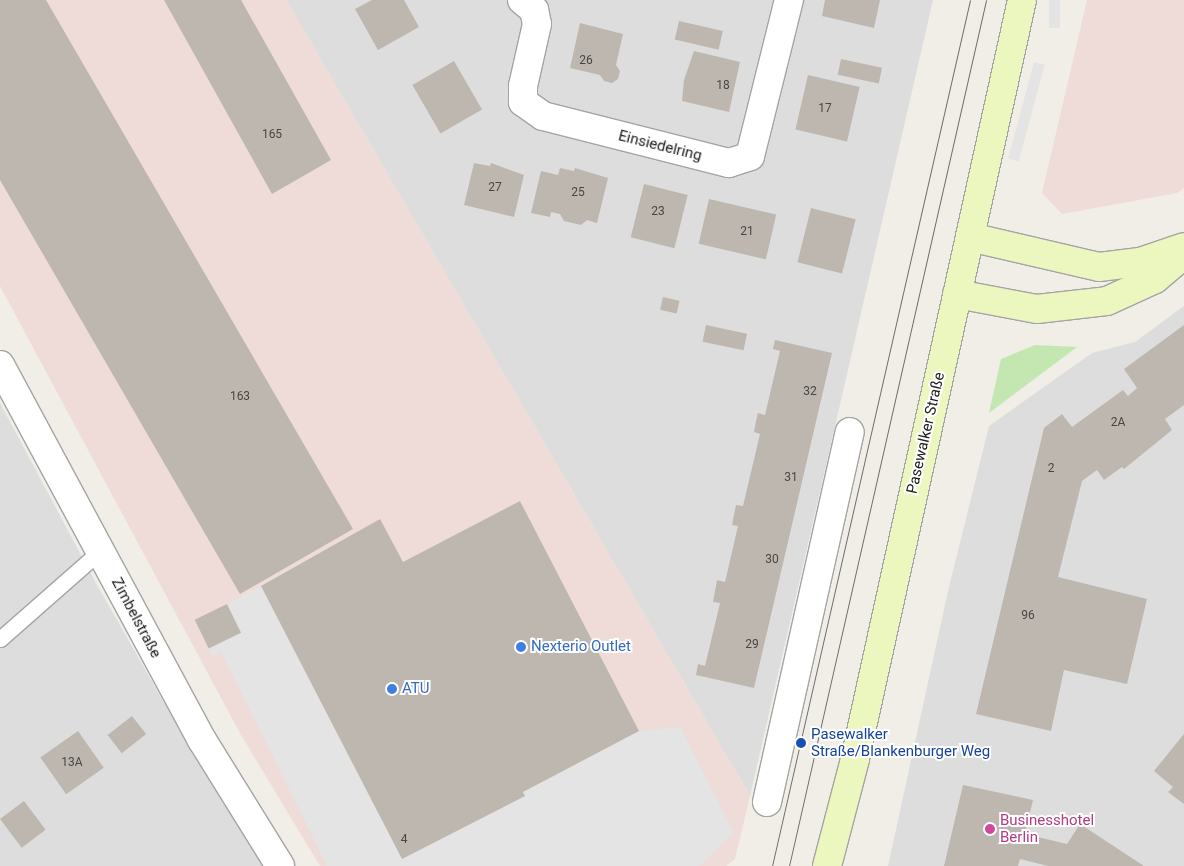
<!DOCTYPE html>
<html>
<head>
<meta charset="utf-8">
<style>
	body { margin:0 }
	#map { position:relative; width:1184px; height:866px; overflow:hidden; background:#f0eee7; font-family:Roboto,sans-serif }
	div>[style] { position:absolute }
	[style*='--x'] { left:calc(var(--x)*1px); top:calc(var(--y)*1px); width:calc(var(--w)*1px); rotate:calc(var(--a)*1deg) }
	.residential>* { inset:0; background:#dedddd }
	.commercial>* { inset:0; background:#efdcd8 }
	.grass>* { inset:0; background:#c4e6b1 }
	.parking>* { inset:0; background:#e4e4e4; transform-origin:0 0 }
	.building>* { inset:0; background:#bdb7b0; transform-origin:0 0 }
	.roads { filter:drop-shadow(1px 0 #a4a4a4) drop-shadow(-1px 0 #a4a4a4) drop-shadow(0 1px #a4a4a4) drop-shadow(0 -1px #a4a4a4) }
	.lane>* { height:15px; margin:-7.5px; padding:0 7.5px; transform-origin:7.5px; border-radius:7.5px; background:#fff }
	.street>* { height:28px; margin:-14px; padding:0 14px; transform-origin:14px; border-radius:14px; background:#fff }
	.secondary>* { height:28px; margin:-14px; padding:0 14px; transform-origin:14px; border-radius:14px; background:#ecf6bf }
	.tram>* { height:1px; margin:-0.5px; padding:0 0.5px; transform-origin:0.5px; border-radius:0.5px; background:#6e6e6e }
	.dots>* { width:14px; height:14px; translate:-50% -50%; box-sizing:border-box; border:2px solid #fff; border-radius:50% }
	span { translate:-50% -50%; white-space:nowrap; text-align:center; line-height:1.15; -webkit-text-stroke:4px #fff; paint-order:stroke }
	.number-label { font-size:12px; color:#474644 }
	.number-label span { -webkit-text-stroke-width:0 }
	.street-label { font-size:15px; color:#202020 }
	.shop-label { font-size:15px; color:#366cbe }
	.left { translate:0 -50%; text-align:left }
	.transit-label { font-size:15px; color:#164399 }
	.hotel-label { font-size:15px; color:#b23c85 }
</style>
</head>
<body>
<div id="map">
	<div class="residential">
		<div style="clip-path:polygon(286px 0,933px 0,750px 796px)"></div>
		<div style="clip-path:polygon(1184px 306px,1184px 866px,888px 866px,948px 591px,989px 426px,1092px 353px,1135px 342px)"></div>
		<div style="clip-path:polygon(0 403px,97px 585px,194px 755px,264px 866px,0 866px)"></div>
	</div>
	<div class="commercial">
		<div style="clip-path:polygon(0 0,286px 0,750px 796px,735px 859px,726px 866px,320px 866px,241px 735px,0 286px)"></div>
		<div style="clip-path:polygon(1087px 0,1184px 0,1184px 188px,1177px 193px,1062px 214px,1042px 193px)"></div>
	</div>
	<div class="grass">
		<div style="clip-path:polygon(1035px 345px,1077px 347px,989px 413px,1001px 359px)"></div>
	</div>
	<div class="parking">
		<div style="left:1049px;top:0;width:11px;height:28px"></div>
		<div style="left:1034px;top:62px;width:11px;height:100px;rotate:15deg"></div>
		<div style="clip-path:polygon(261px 586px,402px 859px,524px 796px,523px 792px,639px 731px,680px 727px,734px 833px,699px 866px,327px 866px,221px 652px,212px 656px,195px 621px)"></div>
	</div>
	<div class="building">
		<div style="clip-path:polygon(0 0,46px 0,353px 529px,240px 594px,0 180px)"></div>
		<div style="clip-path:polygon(164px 0,241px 0,331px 160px,272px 194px)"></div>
		<div style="clip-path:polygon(372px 0,404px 0,419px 27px,378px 50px,355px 9px)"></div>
		<div style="clip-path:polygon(825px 0,880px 0,874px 28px,822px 16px)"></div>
		<div style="left:679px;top:21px;width:45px;height:19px;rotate:13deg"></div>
		<div style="clip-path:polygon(580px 23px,623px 34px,616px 65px,620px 71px,618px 79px,612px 83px,604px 81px,600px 75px,570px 68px)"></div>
		<div style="clip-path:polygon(694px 51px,740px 62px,729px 112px,682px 101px,684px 80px)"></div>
		<div style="left:841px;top:59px;width:42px;height:16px;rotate:12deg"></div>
		<div style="left:454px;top:61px;width:56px;height:48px;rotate:60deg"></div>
		<div style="left:808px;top:75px;width:53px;height:56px;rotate:13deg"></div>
		<div style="clip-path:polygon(474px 163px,490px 166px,491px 163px,524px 175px,514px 217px,464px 205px)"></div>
		<div style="clip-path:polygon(560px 168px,574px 171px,575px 168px,608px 178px,597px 223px,587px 220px,581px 225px,564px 221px,560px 214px,551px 212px,550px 217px,531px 213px,541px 171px,558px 175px)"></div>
		<div style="left:644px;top:184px;width:45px;height:55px;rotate:14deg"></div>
		<div style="left:709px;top:199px;width:69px;height:46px;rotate:13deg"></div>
		<div style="left:811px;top:208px;width:46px;height:56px;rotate:14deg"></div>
		<div style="left:663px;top:297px;width:17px;height:13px;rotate:13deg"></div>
		<div style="left:706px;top:325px;width:42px;height:17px;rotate:12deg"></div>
		<div style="clip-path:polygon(1184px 325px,1184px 405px,1165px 419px,1172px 430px,1124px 469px,1122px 467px,1104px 480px,1097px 470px,1082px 481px,1058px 577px,1147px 599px,1127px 684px,1064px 670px,1051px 731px,976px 714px,1044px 428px,1062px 414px,1072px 427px,1123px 390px,1128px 396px,1137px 388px,1124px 369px)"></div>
		<div style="clip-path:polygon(775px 340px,832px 353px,754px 688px,696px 675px,698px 664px,705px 666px,720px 603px,713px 602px,717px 580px,725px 582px,738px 526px,732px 525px,736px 505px,743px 506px,760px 434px,754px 432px,756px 421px,758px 413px,765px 415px,780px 351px,773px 349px)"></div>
		<div style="clip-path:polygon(520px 501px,639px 731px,523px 792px,525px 796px,402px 859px,261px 586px,380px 519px,403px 562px)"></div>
		<div style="left:227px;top:604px;width:32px;height:36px;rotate:64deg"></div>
		<div style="left:132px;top:716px;width:23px;height:31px;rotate:52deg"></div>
		<div style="left:78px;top:731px;width:45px;height:46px;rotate:55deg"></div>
		<div style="clip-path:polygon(1184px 734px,1184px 804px,1168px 792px,1173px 787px,1154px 771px)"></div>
		<div style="clip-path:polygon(963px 785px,1033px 800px,1025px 834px,1067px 844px,1080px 824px,1144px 866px,1048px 866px,1020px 859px,1018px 866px,944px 866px)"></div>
		<div style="left:24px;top:801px;width:36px;height:30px;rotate:53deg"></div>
	</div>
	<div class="roads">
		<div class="lane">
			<div style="--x:0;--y:639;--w:133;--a:-41.3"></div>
		</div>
		<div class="street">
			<div style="--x:522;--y:0;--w:16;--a:40"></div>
			<div style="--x:534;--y:10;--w:14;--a:78"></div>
			<div style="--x:537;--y:24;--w:64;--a:102.7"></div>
			<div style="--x:523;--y:86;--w:16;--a:90"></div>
			<div style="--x:523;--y:102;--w:24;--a:35"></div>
			<div style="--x:543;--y:116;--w:192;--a:14.2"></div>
			<div style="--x:729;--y:163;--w:22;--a:-18"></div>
			<div style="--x:750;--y:156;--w:161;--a:-76"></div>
			<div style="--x:0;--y:365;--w:426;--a:61.7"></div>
			<div style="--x:202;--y:740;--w:148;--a:58.2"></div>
			<div style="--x:767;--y:802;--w:379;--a:-77.4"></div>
		</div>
		<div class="secondary">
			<div style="--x:970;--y:237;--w:132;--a:13.1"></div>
			<div style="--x:1099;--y:267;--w:41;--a:-7"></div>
			<div style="--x:1140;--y:262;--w:46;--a:-18.8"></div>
			<div style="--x:957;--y:294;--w:81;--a:10.6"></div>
			<div style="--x:1037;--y:309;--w:70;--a:-6.5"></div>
			<div style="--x:1107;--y:301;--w:53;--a:-24.6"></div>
			<div style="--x:1155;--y:279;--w:38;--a:-40"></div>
			<div style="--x:827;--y:866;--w:111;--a:-75.3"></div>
			<div style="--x:855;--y:759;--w:777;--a:-77.59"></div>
		</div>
	</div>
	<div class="tram">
		<div style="--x:772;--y:866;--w:888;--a:-77.12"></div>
		<div style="--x:789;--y:866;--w:888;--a:-77.18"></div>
	</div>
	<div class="dots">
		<div style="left:521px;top:647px;background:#3f7fe0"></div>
		<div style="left:392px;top:689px;background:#3f7fe0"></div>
		<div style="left:801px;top:743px;background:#1a4fb4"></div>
		<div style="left:990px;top:829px;background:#d1479c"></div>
	</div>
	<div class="number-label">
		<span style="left:586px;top:61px">26</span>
		<span style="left:723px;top:86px">18</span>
		<span style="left:825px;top:109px">17</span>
		<span style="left:272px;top:135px">165</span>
		<span style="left:495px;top:188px">27</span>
		<span style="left:578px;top:193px">25</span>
		<span style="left:658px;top:212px">23</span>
		<span style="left:747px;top:232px">21</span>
		<span style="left:810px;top:392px">32</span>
		<span style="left:240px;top:397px">163</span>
		<span style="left:1118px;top:423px">2A</span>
		<span style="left:1051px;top:469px">2</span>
		<span style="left:791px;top:478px">31</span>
		<span style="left:772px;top:560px">30</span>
		<span style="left:1028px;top:616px">96</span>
		<span style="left:752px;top:645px">29</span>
		<span style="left:72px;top:763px">13A</span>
		<span style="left:404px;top:840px">4</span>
	</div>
	<div class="street-label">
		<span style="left:660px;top:146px;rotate:14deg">Einsiedelring</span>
		<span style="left:926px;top:433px;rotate:-77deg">Pasewalker Straße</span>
		<span style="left:136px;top:618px;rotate:62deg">Zimbelstraße</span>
	</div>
	<div class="shop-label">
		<span class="left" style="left:531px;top:647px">Nexterio Outlet</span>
		<span class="left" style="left:402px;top:689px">ATU</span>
	</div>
	<div class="transit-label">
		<span class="left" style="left:811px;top:743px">Pasewalker<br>Straße/Blankenburger Weg</span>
	</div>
	<div class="hotel-label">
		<span class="left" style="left:1000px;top:829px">Businesshotel<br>Berlin</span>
	</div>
</div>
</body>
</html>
